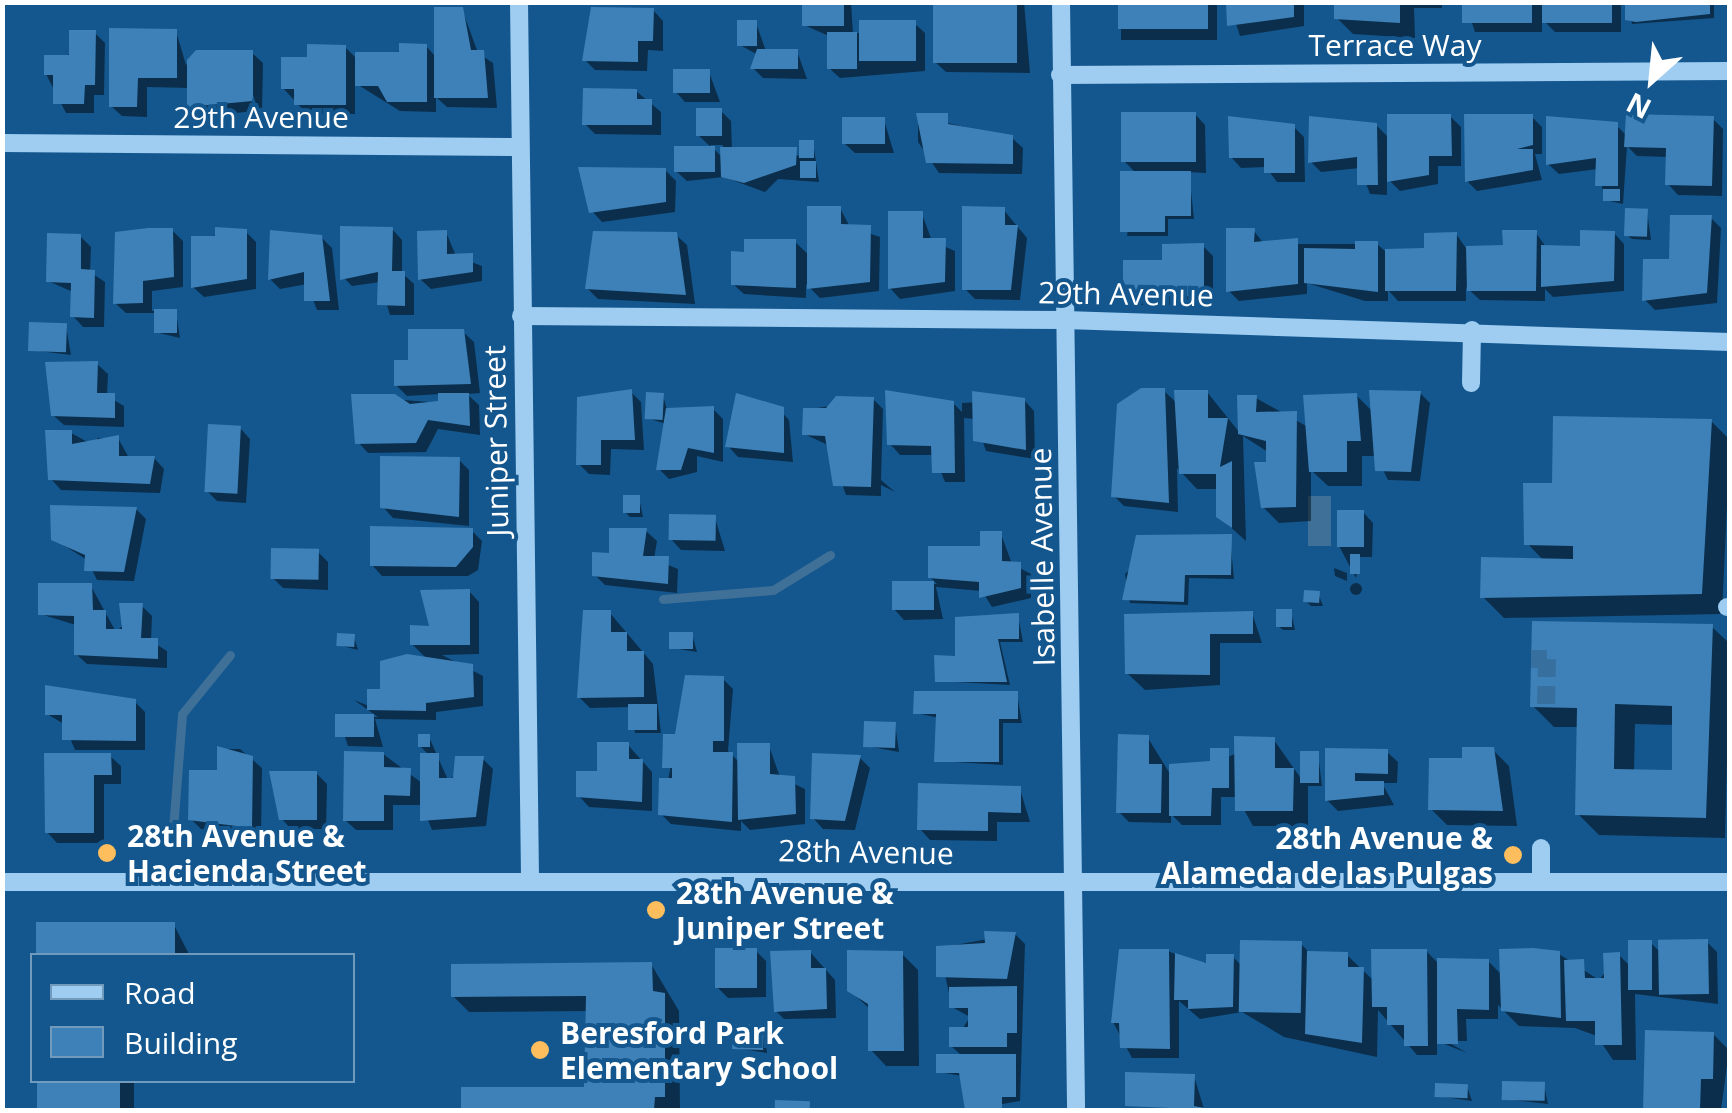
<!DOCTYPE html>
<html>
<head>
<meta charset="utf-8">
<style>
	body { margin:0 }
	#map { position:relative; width:1732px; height:1113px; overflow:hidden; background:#14578e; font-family:"Open Sans",sans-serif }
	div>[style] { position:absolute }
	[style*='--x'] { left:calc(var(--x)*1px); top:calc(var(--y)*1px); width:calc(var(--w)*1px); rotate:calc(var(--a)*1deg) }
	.water>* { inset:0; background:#3f7098; transform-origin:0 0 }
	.shadow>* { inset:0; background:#0007; transform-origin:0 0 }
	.round { border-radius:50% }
	.stream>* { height:9px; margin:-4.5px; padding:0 4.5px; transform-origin:4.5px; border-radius:4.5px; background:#3f7098 }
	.building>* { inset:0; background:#3d81b8; transform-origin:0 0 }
	.minor-tunnel>* { height:18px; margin-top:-9px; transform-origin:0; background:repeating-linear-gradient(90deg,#37709f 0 18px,transparent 0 27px) }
	.minor>* { height:18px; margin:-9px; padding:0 9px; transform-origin:9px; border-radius:9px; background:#9ecdf1 }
	.dots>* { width:28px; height:28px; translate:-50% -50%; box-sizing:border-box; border:5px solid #14578e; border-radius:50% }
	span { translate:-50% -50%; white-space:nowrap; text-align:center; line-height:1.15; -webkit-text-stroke:8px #14578e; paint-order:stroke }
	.street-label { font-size:30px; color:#fff }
	.poi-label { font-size:30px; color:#fff; font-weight:700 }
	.left { translate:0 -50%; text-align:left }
	.right { translate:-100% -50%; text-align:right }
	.frame { position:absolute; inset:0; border:5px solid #fff; pointer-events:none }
	.legend { position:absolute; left:30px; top:953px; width:325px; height:130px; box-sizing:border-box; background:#14578e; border:2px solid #729abb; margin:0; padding:12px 18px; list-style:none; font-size:30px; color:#fff }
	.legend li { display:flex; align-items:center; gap:20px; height:50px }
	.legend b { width:50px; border:2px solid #729abb }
	.north { position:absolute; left:1602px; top:30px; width:100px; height:100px; -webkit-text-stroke:8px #14578e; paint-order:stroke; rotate:207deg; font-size:28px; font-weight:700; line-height:40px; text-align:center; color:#fff }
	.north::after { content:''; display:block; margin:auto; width:35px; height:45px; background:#fff; clip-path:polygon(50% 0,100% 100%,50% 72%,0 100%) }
</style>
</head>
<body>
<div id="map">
	<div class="water">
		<div style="left:1308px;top:496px;width:23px;height:50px"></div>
	</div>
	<div class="shadow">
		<div style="left:598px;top:2px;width:37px;height:2px"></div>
		<div style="clip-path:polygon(804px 2px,851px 2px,853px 34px,914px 23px,925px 33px,925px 71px,840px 78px,829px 68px,829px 36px,804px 25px)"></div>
		<div style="clip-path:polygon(936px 2px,1024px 2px,1030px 73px,946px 72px,935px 62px)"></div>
		<div style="left:1121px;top:2px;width:96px;height:38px"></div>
		<div style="clip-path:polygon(1229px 2px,1304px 2px,1304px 26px,1240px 36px)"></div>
		<div style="clip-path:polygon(1337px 2px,1442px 2px,1442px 8px,1414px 8px,1415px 38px,1353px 34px,1337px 18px)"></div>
		<div style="clip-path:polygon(1465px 2px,1621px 2px,1621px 32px,1555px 32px,1542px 19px,1542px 32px,1475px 32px)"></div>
		<div style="clip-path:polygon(1628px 2px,1714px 2px,1714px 18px,1632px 24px)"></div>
		<div style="clip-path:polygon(462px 9px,478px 53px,493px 63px,497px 108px,447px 107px,436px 97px,436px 112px,400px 111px,355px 83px,355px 114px,307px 114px,283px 88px,310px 60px,345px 47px,358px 60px,426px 46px,436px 57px)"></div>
		<div style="clip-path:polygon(653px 10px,663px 21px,663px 51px,648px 50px,647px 71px,595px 70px,585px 60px)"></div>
		<div style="clip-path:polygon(756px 23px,766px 51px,797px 51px,807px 79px,763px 78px,753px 68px,758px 55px,740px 45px)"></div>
		<div style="clip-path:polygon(176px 31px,186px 65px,197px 52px,252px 53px,263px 63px,262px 110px,200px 117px,190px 88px,147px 87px,147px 117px,122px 116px,111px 106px)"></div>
		<div style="clip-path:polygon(94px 32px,105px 43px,104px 95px,94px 95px,94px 113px,66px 113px,46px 74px)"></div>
		<div style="clip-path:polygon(709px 72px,720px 102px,685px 102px,675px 91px)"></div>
		<div style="clip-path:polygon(636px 91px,661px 112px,661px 135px,595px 134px,585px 124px)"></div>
		<div style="clip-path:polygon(evenodd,721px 111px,731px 121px,732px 149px,802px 156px,813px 142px,819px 182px,778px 179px,765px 192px,724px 177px,687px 181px,676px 171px,713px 149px,698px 135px,721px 111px,710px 145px,723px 145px,723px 158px,710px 145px)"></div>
		<div style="clip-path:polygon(1195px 114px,1205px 125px,1206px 173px,1189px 172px,1194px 219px,1168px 219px,1168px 236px,1127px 236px,1136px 173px,1124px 161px)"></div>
		<div style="clip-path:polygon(918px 116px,1012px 138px,1023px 148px,1022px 174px,939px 173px,918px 142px)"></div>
		<div style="clip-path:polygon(1450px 116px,1461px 127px,1461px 166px,1438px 166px,1438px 184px,1400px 191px,1387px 178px,1387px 195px,1370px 194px,1360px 168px,1321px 172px,1311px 162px,1376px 125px,1389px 138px)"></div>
		<div style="clip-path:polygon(1532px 117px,1542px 127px,1542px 154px,1535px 154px,1542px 180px,1477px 191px,1467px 181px)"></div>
		<div style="clip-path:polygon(1713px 119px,1723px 129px,1722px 196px,1678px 195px,1668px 184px,1668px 157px,1637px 156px,1627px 146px,1623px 204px,1605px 200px,1598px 169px,1559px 174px,1548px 164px,1616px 125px,1627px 136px)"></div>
		<div style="clip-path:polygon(884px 120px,894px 153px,855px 153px,844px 143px)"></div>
		<div style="clip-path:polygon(1294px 127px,1304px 137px,1305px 182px,1277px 182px,1266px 167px,1241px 168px,1231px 157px)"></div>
		<div style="clip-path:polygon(665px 170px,676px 181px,675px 212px,602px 222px,592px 211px)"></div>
		<div style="clip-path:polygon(840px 208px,850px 227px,880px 237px,879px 291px,820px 298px,806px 284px,806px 298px,744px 294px,733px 284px,746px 254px,795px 242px,810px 256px)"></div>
		<div style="clip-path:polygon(1003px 209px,1027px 238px,1020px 300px,975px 299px,965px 289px)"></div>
		<div style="clip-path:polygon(1647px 211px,1651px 240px,1632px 239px,1627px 235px)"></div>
		<div style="clip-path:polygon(922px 214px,932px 241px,955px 251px,955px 291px,900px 299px,890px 288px)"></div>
		<div style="clip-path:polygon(1711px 218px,1721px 228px,1717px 303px,1655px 310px,1645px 300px)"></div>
		<div style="clip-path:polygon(392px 229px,402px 240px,402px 273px,414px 284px,414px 315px,390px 315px,380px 282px,352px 286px,342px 276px)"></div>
		<div style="clip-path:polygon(172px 230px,183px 241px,183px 287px,152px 291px,152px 311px,176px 312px,180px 338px,155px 332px,156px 313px,126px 313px,115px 303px)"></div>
		<div style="clip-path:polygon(1254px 231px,1264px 244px,1377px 244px,1385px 251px,1426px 250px,1456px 234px,1466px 248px,1505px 248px,1536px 233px,1546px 247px,1582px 248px,1614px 233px,1624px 244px,1624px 291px,1553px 297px,1545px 289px,1545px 301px,1480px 300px,1466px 287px,1466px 301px,1398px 301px,1388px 290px,1388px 301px,1365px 301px,1307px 283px,1307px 294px,1239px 301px,1229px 291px)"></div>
		<div style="clip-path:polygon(246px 232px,256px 242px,256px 289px,204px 297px,193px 287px,194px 238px)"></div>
		<div style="clip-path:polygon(446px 232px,456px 256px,482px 266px,482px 281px,431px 289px,420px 279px)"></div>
		<div style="clip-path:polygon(676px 235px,687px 245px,695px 304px,598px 299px,587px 288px)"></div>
		<div style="clip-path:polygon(80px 236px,91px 247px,90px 272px,105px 282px,104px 327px,83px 327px,73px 316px,73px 292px,48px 281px)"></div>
		<div style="clip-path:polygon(321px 237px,332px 248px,339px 310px,317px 310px,307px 284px,280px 289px,270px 279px)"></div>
		<div style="clip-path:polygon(1203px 246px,1213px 256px,1213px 305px,1136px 305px,1126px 295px)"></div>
		<div style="clip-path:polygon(66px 326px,71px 355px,31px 350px)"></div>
		<div style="clip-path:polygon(463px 332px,474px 342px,480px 393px,467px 394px,479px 405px,480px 435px,438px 429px,426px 452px,368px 453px,358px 442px,354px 396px,441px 403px,441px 394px,407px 396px,396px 385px)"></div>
		<div style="clip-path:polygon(97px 364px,108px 374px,107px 396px,124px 406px,124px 427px,64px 425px,53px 415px)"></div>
		<div style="clip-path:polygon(1164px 391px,1178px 404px,1207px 392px,1240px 433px,1256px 398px,1308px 427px,1356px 395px,1373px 412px,1420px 393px,1430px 403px,1420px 481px,1388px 480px,1376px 456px,1362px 456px,1362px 486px,1328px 486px,1311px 470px,1311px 521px,1279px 523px,1263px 507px,1268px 452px,1243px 436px,1246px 541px,1218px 516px,1218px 489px,1197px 489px,1177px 468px,1178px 512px,1124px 506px,1114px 496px)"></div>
		<div style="clip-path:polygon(631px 392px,641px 402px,644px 450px,611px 449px,610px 475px,589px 474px,579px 464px)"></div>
		<div style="clip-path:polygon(663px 395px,667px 410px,713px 409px,723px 419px,723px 462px,697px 456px,697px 472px,669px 479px,659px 469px,666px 424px,647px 418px)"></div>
		<div style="clip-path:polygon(873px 399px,883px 409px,881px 480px,895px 492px,881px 485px,881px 496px,846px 495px,828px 445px,804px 434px,805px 410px)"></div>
		<div style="clip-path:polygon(1024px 400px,1034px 411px,1035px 459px,986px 451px,975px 419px,964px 418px,965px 482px,945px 482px,934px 455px,900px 455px,890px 444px,953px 403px,962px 412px,962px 403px)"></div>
		<div style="clip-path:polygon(779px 409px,789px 420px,793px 462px,738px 457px,728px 446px)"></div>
		<div style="clip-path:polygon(1711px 421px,1730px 440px,1722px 614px,1504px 618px,1483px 597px,1544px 561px,1527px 543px,1555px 486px)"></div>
		<div style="clip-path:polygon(240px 428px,250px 439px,246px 503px,217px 501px,207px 491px)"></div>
		<div style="clip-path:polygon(71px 433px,97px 447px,97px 438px,118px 438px,129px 458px,154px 458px,164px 469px,160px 493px,61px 490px,51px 479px)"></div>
		<div style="clip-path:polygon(459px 460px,469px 470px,469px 526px,393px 518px,383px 507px)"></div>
		<div style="clip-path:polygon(639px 498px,643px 517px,630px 517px,625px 512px)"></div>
		<div style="clip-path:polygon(136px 509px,146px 519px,134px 581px,97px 580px,87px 560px,54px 539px)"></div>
		<div style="clip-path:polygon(1363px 512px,1373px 523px,1372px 557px,1359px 557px,1356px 578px,1339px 546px)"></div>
		<div style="clip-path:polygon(715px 518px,725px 551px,681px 550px,671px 539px)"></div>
		<div style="clip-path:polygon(472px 531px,482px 541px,478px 570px,468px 576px,382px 576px,372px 565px)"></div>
		<div style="clip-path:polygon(646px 531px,657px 541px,654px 559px,678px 569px,677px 593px,605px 585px,595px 575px)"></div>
		<div style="clip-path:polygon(1001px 534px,1012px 564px,1031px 574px,1031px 598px,992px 607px,982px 591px,936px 587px,943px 619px,904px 620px,894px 609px,894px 584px,937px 584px,930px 577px)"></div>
		<div style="clip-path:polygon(1230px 537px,1234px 579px,1189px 578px,1188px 605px,1130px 603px,1125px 574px,1138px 562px)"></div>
		<div style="clip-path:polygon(318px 552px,328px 562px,328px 590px,283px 588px,273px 578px)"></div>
		<div style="clip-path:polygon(1334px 568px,1347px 573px,1347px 581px,1335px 576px)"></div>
		<div class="round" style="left:1350px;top:583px;width:12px;height:12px"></div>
		<div style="clip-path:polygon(91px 586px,116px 632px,142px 606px,152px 616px,151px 641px,167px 651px,167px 668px,87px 664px,76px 654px,76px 625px,40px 614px)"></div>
		<div style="clip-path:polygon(469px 591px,479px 602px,479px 654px,442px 655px,483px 676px,483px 706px,436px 712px,436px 720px,375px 719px,383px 747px,348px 746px,338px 716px,378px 717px,354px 700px,369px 706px,427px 659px,412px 644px)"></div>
		<div style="clip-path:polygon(1318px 593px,1323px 606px,1311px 606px,1306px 601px)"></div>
		<div style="clip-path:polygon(1291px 612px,1295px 630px,1283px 630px,1278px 626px)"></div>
		<div style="clip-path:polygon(610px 613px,653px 664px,661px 733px,635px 733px,631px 707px,590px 708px,580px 698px)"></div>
		<div style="clip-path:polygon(1252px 613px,1262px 643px,1220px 643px,1220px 685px,1145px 690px,1127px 673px)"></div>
		<div style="clip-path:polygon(1018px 616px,1023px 642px,1000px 642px,1010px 685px,937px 681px)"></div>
		<div style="clip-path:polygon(evenodd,1712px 627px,1730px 644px,1725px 838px,1599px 835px,1578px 814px,1579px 727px,1554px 727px,1533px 706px,1712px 627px,1635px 724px,1675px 725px,1674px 773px,1634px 772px,1635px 724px)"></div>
		<div style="clip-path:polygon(692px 634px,697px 652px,672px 648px)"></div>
		<div style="clip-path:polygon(354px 637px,358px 650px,339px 645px)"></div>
		<div style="clip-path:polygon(723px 679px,733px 689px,728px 751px,740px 763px,769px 746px,780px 777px,805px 789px,805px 824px,750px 830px,741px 821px,741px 831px,671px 824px,661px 814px,677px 736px)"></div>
		<div style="clip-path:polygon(48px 688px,135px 702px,145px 712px,145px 750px,75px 750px,64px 724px,47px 714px)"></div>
		<div style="clip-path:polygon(1017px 693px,1022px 723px,1003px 723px,1003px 765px,937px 761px,939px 718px,916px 713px)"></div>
		<div style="clip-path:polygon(895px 724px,899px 752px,866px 746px)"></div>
		<div style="clip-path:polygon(429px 737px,448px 780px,483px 759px,493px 769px,486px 826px,432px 830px,422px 805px,393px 805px,393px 830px,356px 830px,345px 820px,383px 754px,422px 783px,429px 755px,420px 746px)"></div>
		<div style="clip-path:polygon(1148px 738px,1172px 777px,1274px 740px,1302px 780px,1318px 754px,1322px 786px,1308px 786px,1308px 826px,1253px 826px,1237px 797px,1221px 797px,1221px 825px,1182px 825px,1171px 814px,1171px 823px,1129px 822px,1119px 812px)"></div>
		<div style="clip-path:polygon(628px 745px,652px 772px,652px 811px,589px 807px,579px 796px)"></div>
		<div style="clip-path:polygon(220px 749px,240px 749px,262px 768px,261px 837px,201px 829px,191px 819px,220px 773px)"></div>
		<div style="clip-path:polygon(1328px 750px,1387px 752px,1398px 762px,1397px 783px,1382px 783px,1394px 805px,1338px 811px,1327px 800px)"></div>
		<div style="clip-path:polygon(1493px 750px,1509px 766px,1517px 826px,1447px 825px,1431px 809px,1464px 760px)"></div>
		<div style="clip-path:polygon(47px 756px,110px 756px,121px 766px,121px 784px,104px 784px,104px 843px,57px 843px,47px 832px)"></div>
		<div style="clip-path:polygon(860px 758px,870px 768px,855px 830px,823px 829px,813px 818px)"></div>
		<div style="clip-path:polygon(316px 773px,327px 784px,326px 829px,291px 829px,281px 818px)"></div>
		<div style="clip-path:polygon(1020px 789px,1030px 822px,997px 822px,997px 841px,930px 840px,920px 829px)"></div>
		<div style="clip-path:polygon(174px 925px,190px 956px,39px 956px)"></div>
		<div style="clip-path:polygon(1015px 934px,1025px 944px,1020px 1101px,969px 1110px,962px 1076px,939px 1072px,962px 1056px,951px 1046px,970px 1017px,952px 1007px,939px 948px)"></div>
		<div style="clip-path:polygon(1707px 942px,1717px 952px,1718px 1004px,1635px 994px,1636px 1060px,1613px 1060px,1597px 1036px,1575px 1028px,1519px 1026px,1498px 1005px,1498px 1019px,1466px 1019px,1467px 1041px,1446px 1041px,1467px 1053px,1437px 1041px,1437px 1055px,1417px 1055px,1378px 1010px,1377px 1057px,1284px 1037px,1242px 1012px,1200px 1019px,1179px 1001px,1179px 1058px,1132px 1058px,1113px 1022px,1168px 951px,1199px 964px,1233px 957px,1242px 966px,1301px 944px,1311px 954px,1347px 955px,1374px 981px,1426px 951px,1440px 965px,1488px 961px,1502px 975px,1559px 954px,1599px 980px,1619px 955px,1631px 967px,1651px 943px,1661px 953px)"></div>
		<div style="clip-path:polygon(756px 951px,766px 961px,766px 997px,728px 998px,718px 988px)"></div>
		<div style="clip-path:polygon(810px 952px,835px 980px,836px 1018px,784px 1019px,774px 1009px,773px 953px)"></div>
		<div style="clip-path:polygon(902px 954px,918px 970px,919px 1066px,886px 1066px,871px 1050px,871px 1010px,849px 990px)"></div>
		<div style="clip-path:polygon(651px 964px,679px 1011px,680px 1110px,463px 1110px,464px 1090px,586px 1090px,588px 1011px,469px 1012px,453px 996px)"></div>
		<div style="clip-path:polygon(763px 1027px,767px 1053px,736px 1048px)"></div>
		<div style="clip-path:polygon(1647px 1033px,1713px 1034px,1729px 1050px,1721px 1110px,1645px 1110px)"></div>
		<div style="clip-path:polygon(1194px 1076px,1204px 1109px,1216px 1110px,1127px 1105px)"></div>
		<div style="left:39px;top:1080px;width:95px;height:30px"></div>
		<div style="clip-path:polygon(1544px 1085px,1548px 1104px,1504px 1099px)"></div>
		<div style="clip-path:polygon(1467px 1086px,1472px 1101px,1437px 1096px)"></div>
	</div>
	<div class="stream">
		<div style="--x:663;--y:599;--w:110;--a:-4.7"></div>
		<div style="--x:773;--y:590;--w:67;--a:-31.6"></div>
		<div style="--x:173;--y:829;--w:115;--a:-85.5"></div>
		<div style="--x:182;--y:714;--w:76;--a:-50.9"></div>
	</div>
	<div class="building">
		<div style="left:802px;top:2px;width:42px;height:24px"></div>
		<div style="left:933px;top:2px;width:84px;height:61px"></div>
		<div style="left:1118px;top:2px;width:90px;height:27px"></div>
		<div style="clip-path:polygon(1226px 2px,1294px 2px,1294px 17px,1227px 26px)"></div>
		<div style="clip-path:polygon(1334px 2px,1400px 2px,1400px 23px,1334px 19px)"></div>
		<div style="left:1462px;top:2px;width:70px;height:21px"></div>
		<div style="left:1542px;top:2px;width:70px;height:21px"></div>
		<div style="clip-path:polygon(1625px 2px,1710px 2px,1710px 14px,1636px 22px,1625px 20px)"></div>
		<div style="clip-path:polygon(434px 7px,463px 7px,471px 50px,484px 50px,488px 98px,434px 98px)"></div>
		<div style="clip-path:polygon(591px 7px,654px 8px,653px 41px,638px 41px,638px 62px,582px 61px)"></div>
		<div style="left:737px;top:20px;width:20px;height:26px"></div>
		<div style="left:859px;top:20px;width:57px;height:41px"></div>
		<div style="clip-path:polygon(109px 28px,177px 29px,177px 78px,138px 78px,137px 107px,109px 107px)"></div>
		<div style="clip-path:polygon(69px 30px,96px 30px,95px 85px,85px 85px,84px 104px,53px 104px,53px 75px,44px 75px,44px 55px,69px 55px)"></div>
		<div style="left:827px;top:32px;width:30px;height:37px"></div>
		<div style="clip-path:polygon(399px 43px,427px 44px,427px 102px,387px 102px,378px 86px,355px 86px,355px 52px,399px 52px)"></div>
		<div style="clip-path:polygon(307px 44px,346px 45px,346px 105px,294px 105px,294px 89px,281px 89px,281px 57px,307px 57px)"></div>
		<div style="clip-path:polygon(757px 49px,798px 49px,798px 69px,750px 69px)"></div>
		<div style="clip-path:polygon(196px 50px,253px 50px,253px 101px,187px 107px,187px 60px)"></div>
		<div style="left:673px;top:69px;width:37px;height:24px"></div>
		<div style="clip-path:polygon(583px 88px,637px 89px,637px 99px,652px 99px,652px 125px,582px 125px)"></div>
		<div style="left:696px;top:108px;width:26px;height:28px"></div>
		<div style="left:1121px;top:112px;width:75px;height:50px"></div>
		<div style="clip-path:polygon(916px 113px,948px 113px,948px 124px,1013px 135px,1013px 164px,926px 163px)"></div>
		<div style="clip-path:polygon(1387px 114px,1451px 114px,1452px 156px,1429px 156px,1429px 175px,1387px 182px)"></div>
		<div style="clip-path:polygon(1464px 114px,1533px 114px,1533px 145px,1517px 149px,1533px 149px,1533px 170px,1465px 182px)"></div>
		<div style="clip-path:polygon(1626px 114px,1714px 116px,1712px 186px,1665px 185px,1666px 148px,1624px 147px)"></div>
		<div style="clip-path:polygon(1228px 116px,1295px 124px,1295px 173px,1264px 173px,1264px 158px,1229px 158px)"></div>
		<div style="clip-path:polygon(1309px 116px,1377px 123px,1378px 185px,1357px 185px,1357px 157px,1308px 163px)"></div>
		<div style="clip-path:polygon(1546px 116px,1618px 122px,1618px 186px,1595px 186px,1596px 158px,1546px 165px)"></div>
		<div style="left:842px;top:117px;width:43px;height:27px"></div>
		<div style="left:799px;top:140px;width:15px;height:18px"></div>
		<div style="left:674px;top:146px;width:41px;height:26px"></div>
		<div style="clip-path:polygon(720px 147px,797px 147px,796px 165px,744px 183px,721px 177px)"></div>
		<div style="left:800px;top:161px;width:16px;height:17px"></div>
		<div style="clip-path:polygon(578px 167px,666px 168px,666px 202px,589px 213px)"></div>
		<div style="clip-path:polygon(1120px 171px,1191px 171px,1191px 216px,1165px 216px,1165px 232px,1120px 232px)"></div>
		<div style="left:1603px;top:189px;width:17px;height:12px"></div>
		<div style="clip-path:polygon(807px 206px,841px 206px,841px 224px,871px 225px,870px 282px,807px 289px)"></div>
		<div style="clip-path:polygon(962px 206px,1005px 207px,1005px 225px,1018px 225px,1011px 290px,962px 290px)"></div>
		<div style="left:1625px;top:208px;width:23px;height:28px;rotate:2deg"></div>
		<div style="clip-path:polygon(888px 211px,923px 211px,923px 238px,946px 238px,945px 282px,888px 289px)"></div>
		<div style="clip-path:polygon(1670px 215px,1712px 215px,1707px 293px,1642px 301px,1643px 259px,1669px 259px)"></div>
		<div style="clip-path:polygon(340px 226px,393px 227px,392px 271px,405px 271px,405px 306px,377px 305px,378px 272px,340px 280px)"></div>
		<div style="clip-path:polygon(215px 227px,247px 229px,247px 279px,191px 288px,191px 236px,215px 236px)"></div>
		<div style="clip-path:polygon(148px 228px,173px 228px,174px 277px,143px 281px,143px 303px,113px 304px,115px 232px)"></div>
		<div style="clip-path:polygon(1226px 228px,1255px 228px,1254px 242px,1298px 238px,1298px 284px,1226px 292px)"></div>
		<div style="clip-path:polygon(270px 230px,322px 235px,330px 301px,304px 301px,304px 272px,268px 280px)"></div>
		<div style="clip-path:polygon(447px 230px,447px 254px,473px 253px,473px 272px,418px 280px,417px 231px)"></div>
		<div style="clip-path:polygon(1502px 230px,1537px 230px,1536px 291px,1467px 291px,1466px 246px,1503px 245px)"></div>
		<div style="clip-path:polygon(1580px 230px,1615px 231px,1614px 281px,1541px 287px,1541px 245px,1580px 246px)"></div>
		<div style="clip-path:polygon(593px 231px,677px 232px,686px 295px,585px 289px)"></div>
		<div style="clip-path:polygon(1457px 232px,1456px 291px,1385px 291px,1385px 249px,1424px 248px,1424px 233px)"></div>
		<div style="clip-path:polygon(47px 233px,81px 234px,81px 269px,95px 270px,94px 318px,70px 317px,71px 283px,46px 282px)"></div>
		<div style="clip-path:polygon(744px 239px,796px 239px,796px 288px,731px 285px,731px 251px,744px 252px)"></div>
		<div style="clip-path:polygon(1355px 241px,1378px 241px,1378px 292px,1304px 283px,1304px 248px,1355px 249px)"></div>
		<div style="clip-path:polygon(1204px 243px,1204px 296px,1123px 296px,1123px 260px,1162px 260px,1162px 244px)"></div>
		<div style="left:154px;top:309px;width:23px;height:24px"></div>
		<div style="left:29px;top:322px;width:38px;height:29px;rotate:2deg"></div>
		<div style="clip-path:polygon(408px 329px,464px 329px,471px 384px,394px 386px,394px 360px,408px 360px)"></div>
		<div style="clip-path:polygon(98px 361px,97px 393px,115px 393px,115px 418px,51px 416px,45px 362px)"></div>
		<div style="clip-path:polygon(1141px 388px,1165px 388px,1169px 503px,1111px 497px,1117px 404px)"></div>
		<div style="clip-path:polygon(632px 389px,635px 440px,601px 440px,601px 465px,576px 465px,577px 397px)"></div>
		<div style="clip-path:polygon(885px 390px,954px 401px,955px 473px,932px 473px,931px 446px,887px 445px)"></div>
		<div style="clip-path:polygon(1174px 390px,1208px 390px,1208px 418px,1228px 418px,1220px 467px,1232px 461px,1232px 528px,1216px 517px,1216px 474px,1179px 474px)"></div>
		<div style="clip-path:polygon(1369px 390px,1421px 391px,1411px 472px,1375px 471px)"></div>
		<div style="clip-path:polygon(972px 391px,1025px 398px,1026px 450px,973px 441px)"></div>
		<div style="left:646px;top:392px;width:18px;height:27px;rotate:3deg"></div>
		<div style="clip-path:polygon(438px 393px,469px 393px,470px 426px,428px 420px,416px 443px,355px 444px,351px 394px,395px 394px,410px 404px,438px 401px)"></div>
		<div style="clip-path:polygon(736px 393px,784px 407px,784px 453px,725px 447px)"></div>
		<div style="clip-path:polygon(1357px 393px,1361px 441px,1347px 441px,1347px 472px,1309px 472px,1303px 395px)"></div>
		<div style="clip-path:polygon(1237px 395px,1257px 395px,1256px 412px,1297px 411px,1296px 507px,1261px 508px,1254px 462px,1266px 462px,1266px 441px,1238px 434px)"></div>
		<div style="clip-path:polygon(836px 396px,874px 397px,871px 487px,833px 486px,825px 436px,802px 435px,803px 408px,826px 408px)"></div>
		<div style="clip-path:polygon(714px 406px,714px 453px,688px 448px,681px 470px,656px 470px,666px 408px)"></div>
		<div style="clip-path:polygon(1553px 416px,1712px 419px,1702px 594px,1480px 598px,1481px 557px,1573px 559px,1573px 546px,1524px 545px,1523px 483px,1552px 483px)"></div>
		<div style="left:208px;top:424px;width:33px;height:68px;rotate:3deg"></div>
		<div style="clip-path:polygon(45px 430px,72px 430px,72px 444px,119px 435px,119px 456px,155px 456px,150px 484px,48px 480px)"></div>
		<div style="clip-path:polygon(380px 456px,460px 457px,459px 517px,380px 508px)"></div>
		<div style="left:623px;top:495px;width:17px;height:18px"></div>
		<div style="clip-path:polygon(50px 505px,137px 507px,124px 572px,84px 571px,85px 555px,51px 540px)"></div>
		<div style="left:1337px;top:510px;width:27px;height:37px"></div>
		<div style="left:669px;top:514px;width:47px;height:26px;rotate:1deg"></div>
		<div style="clip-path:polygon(370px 526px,473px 528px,473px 547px,456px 567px,370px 566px)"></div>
		<div style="clip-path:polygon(609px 528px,647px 528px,643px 556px,669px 556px,668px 584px,592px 576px,592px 552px,609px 553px)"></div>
		<div style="clip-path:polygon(980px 531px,1002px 531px,1002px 561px,1021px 562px,1021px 588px,979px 598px,979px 582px,928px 578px,928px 546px,980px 546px)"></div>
		<div style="clip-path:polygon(1232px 534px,1231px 575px,1185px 575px,1184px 602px,1122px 600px,1136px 535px)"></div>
		<div style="left:271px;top:548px;width:48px;height:31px;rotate:1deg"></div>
		<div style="left:1350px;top:554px;width:10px;height:20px"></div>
		<div style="left:892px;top:581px;width:42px;height:29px"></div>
		<div style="clip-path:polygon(38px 583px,92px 583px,93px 610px,106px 610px,106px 629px,122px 629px,119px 603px,143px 603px,141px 638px,158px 638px,158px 659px,74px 655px,74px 616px,38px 615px)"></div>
		<div style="clip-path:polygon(470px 589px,470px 645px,410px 645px,410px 625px,429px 626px,420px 590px)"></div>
		<div style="left:1304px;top:590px;width:16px;height:12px;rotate:4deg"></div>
		<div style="left:1276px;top:609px;width:16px;height:18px"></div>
		<div style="clip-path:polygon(583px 610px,611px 610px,611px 632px,627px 632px,627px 651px,644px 651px,644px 697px,577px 698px)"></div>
		<div style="clip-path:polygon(1253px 611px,1253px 634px,1210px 634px,1210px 675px,1125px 674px,1124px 614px)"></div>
		<div style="clip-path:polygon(1019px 613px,1019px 639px,998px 639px,1007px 682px,935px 682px,934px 655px,955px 656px,955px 617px)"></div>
		<div style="clip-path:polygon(evenodd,1532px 621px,1713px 624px,1706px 818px,1575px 815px,1577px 708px,1530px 707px,1532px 621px,1615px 704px,1672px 706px,1672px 770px,1614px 769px,1615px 704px)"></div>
		<div style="left:669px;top:632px;width:24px;height:17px"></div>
		<div style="left:337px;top:633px;width:18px;height:13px;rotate:3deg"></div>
		<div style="clip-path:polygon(407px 654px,473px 664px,474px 697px,426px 703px,426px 711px,367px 710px,367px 689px,380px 689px,380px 661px)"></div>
		<div style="clip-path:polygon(685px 675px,724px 676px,724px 741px,713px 741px,713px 752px,733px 752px,732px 822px,658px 815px,659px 778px,672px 778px,672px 768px,662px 768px,663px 734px,675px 734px)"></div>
		<div style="clip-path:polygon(45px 685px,136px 699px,136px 741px,62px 740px,62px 715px,45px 715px)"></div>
		<div style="clip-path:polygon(914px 691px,1018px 691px,1018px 719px,999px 719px,999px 762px,934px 762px,936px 714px,913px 714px)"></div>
		<div style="left:628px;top:704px;width:29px;height:26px"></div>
		<div style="left:335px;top:714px;width:39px;height:23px"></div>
		<div style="left:864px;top:721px;width:32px;height:26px;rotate:2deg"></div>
		<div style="left:418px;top:734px;width:12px;height:13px"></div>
		<div style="clip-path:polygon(1118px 734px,1149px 735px,1149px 764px,1162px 764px,1161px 813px,1116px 813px)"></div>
		<div style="clip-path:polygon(1234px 736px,1275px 737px,1275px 768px,1294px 768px,1293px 811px,1235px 811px)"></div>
		<div style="clip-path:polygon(597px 742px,629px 742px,629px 759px,643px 759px,642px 802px,576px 797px,576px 771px,597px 771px)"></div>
		<div style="clip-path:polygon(737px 743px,770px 743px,770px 774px,795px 776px,796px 814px,738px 820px)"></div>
		<div style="clip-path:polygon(217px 746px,253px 756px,252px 828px,188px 820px,189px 770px,217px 770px)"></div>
		<div style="clip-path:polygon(1462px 747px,1494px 747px,1503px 811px,1428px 810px,1429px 758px,1462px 758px)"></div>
		<div style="clip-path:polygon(1210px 748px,1229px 748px,1229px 788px,1212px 788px,1211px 816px,1169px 816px,1169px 764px,1210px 761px)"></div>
		<div style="clip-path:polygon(1325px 748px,1388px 749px,1388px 774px,1355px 773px,1355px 781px,1384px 781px,1384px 795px,1325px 801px)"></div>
		<div style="clip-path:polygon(344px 751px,384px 752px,384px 767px,411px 768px,410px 796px,384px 795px,384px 821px,343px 821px)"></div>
		<div style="left:1300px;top:751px;width:19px;height:32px"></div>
		<div style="clip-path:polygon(44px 753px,111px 753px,112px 775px,94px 775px,94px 833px,45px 833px)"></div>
		<div style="clip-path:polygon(420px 753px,439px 753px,439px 778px,453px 778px,455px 756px,484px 756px,476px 817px,420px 821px)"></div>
		<div style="clip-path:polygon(812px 753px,861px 755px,845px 821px,810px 819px)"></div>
		<div style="clip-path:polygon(269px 771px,317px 771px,317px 820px,279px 820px)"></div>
		<div style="clip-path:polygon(918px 783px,1021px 786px,1021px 813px,988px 812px,988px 831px,917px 830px)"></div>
		<div style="left:175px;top:922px;width:34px;height:139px;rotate:90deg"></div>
		<div style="clip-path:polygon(984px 931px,1016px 932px,1007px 979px,936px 977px,936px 946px,985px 943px)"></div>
		<div style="left:1708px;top:939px;width:55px;height:50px;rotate:89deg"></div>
		<div style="left:1240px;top:940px;width:62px;height:72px;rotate:1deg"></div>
		<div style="left:1628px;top:940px;width:24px;height:50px"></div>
		<div style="left:757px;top:948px;width:40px;height:42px;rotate:90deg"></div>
		<div style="clip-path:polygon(1533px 948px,1560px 951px,1561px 1018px,1501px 1011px,1499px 949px)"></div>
		<div style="clip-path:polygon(1119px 949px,1169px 949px,1170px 1049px,1120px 1048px,1119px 1023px,1111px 1023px)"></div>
		<div style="clip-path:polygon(1371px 949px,1427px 949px,1428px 1046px,1404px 1046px,1404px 1025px,1387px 1025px,1387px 1007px,1372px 1007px)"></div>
		<div style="clip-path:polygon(811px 950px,811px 968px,826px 968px,827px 1009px,774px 1012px,770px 951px)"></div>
		<div style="clip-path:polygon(847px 950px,903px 951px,904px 1051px,868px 1051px,868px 1004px,847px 991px)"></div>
		<div style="clip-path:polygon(1307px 951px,1348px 952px,1348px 967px,1364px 967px,1362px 1043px,1305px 1034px)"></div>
		<div style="clip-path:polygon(1620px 952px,1622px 1045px,1595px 1045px,1595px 1021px,1566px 1021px,1564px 960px,1584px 959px,1585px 978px,1604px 978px,1603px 953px)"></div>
		<div style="clip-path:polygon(1175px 953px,1206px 963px,1206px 954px,1234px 954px,1233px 1007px,1188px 1009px,1188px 1000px,1174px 1000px)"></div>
		<div style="clip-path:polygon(1437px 958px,1489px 959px,1489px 1010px,1457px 1009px,1458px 1044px,1437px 1044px)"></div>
		<div style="clip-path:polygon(652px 962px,653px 991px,665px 993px,665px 1097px,655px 1097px,654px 1110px,461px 1110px,461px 1087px,584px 1087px,586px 996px,451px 997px,451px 964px)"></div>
		<div style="clip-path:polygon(1017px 986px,1017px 1033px,1007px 1033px,1007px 1047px,949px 1047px,949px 1027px,968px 1027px,968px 1008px,949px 1008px,949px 987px)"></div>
		<div style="left:733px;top:1024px;width:31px;height:25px;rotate:2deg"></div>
		<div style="clip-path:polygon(1645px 1030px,1714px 1032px,1713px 1079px,1701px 1079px,1700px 1110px,1643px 1110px)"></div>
		<div style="clip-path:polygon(936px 1054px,1016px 1054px,1016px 1097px,1002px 1097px,1002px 1110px,965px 1110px,959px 1073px,936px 1073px)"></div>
		<div style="clip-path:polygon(1125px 1072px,1195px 1074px,1194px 1106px,1216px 1110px,1125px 1106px)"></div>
		<div style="left:37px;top:1080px;width:83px;height:30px"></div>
		<div style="left:1502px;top:1081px;width:43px;height:19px;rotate:1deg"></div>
		<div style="left:1435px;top:1083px;width:33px;height:14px;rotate:2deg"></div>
		<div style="left:775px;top:1100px;width:35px;height:10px;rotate:2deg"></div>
	</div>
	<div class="minor-tunnel">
		<div style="--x:1531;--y:659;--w:16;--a:0"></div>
		<div style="--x:1547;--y:659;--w:48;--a:91.2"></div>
	</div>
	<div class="minor">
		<div style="--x:519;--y:2;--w:878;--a:89.28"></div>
		<div style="--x:1061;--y:2;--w:1108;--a:89.22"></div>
		<div style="--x:1060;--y:75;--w:670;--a:-0.34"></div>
		<div style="--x:2;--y:143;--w:517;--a:0.44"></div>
		<div style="--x:521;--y:316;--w:544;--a:0.42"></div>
		<div style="--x:1065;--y:320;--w:665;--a:1.89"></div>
		<div style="--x:1471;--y:383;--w:53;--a:-88.9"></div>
		<div style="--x:1727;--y:607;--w:3;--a:0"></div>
		<div style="--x:1541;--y:881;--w:33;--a:-90"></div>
		<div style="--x:2;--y:882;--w:1728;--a:0"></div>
	</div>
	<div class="dots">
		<div style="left:107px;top:853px;background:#ffbe5e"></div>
		<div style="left:1513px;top:855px;background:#ffbe5e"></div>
		<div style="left:656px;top:910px;background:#ffbe5e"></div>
		<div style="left:540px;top:1050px;background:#ffbe5e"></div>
	</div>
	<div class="street-label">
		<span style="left:1395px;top:45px">Terrace Way</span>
		<span style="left:261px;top:117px">29th Avenue</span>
		<span style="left:1126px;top:294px;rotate:1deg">29th Avenue</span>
		<span style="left:496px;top:441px;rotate:-91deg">Juniper Street</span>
		<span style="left:1042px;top:557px;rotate:-91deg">Isabelle Avenue</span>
		<span style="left:866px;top:852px;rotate:1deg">28th Avenue</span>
	</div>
	<div class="poi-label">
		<span class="left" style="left:127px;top:853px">28th Avenue &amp;<br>Hacienda Street</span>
		<span class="right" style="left:1493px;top:855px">28th Avenue &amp;<br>Alameda de las Pulgas</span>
		<span class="left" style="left:676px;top:910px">28th Avenue &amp;<br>Juniper Street</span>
		<span class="left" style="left:560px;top:1050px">Beresford Park<br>Elementary School</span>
	</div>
	<div class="frame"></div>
	<ul class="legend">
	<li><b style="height:12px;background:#9ecdf1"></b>Road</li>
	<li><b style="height:28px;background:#3d81b8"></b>Building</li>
	</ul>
	<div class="north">N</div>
</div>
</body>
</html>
